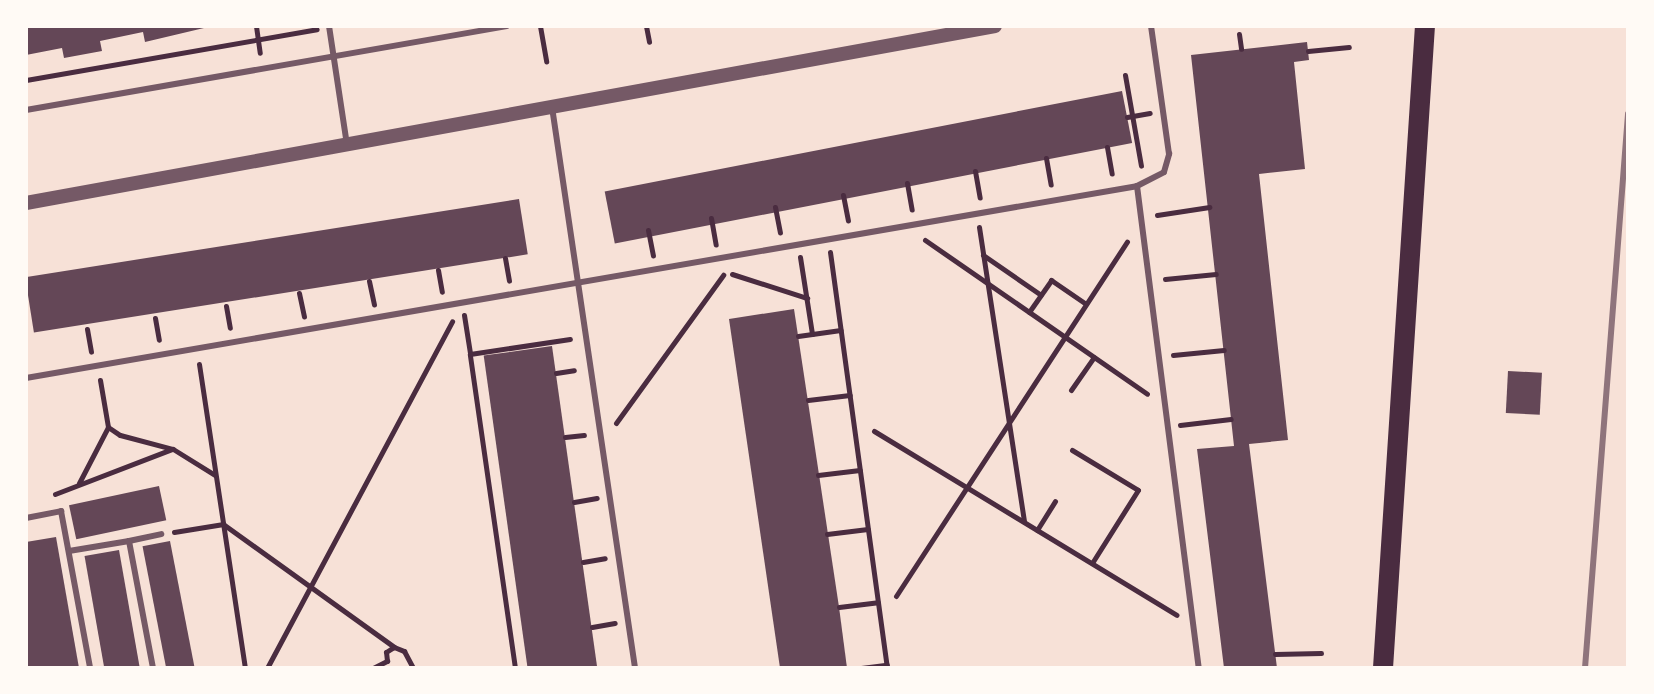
<!DOCTYPE html>
<html>
<head>
<meta charset="utf-8">
<style>
	body { margin:0 }
	#map { position:relative; width:1654px; height:694px; overflow:hidden; background:#f7e1d7; font-family:"Crimson Pro",serif }
	div>[style] { position:absolute }
	[style*='--x'] { left:calc(var(--x)*1px); top:calc(var(--y)*1px); width:calc(var(--w)*1px); rotate:calc(var(--a)*1deg) }
	.building>* { inset:0; background:#644757; transform-origin:0 0 }
	.path>* { height:5px; margin:-2.5px; padding:0 2.5px; transform-origin:2.5px; border-radius:2.5px; background:#4a2c40 }
	.service>* { height:6px; margin:-3px; padding:0 3px; transform-origin:3px; border-radius:3px; background:#755966 }
	.tertiary>* { height:14px; margin:-7px; padding:0 7px; transform-origin:7px; border-radius:7px; background:#755966 }
	.primary>* { height:20px; margin:-10px; padding:0 10px; transform-origin:10px; border-radius:10px; background:#4a2c40 }
	.rail>* { height:6px; margin:-3px; padding:0 3px; transform-origin:3px; border-radius:3px; background:#8f747c }
	span { translate:-50% -50%; white-space:nowrap; text-align:center; line-height:1.15; -webkit-text-stroke:7px #fffaf5; paint-order:stroke }
	.frame { position:absolute; inset:0; border:28px solid #fffaf5; pointer-events:none }
</style>
</head>
<body>
<div id="map">
	<div class="building">
		<div style="clip-path:polygon(26px 26px,203px 26px,204px 28px,145px 42px,143px 32px,100px 41px,102px 51px,64px 58px,62px 48px,26px 55px)"></div>
		<div style="clip-path:polygon(1307px 42px,1309px 60px,1294px 62px,1305px 169px,1259px 174px,1288px 440px,1249px 444px,1277px 668px,1224px 668px,1197px 449px,1234px 446px,1191px 55px)"></div>
		<div style="left:1122px;top:91px;width:53px;height:527px;rotate:79deg"></div>
		<div style="left:519px;top:199px;width:56px;height:500px;rotate:81deg"></div>
		<div style="clip-path:polygon(794px 309px,839px 607px,847px 668px,780px 668px,729px 319px)"></div>
		<div style="left:552px;top:346px;width:325px;height:69px;rotate:82deg"></div>
		<div style="left:1508px;top:371px;width:34px;height:42px;rotate:3deg"></div>
		<div style="left:159px;top:486px;width:35px;height:92px;rotate:78deg"></div>
		<div style="clip-path:polygon(56px 537px,79px 668px,26px 668px,26px 542px)"></div>
		<div style="left:170px;top:541px;width:129px;height:28px;rotate:79deg"></div>
		<div style="left:119px;top:550px;width:120px;height:35px;rotate:80deg"></div>
	</div>
	<div class="path">
		<div style="--x:256;--y:26;--w:27;--a:82"></div>
		<div style="--x:540;--y:26;--w:36;--a:80"></div>
		<div style="--x:646;--y:26;--w:16;--a:79"></div>
		<div style="--x:1239;--y:34;--w:15;--a:82"></div>
		<div style="--x:1308;--y:51;--w:41;--a:-5.6"></div>
		<div style="--x:1125;--y:75;--w:92;--a:80"></div>
		<div style="--x:26;--y:80;--w:295;--a:-9.9"></div>
		<div style="--x:1127;--y:117;--w:23;--a:-10"></div>
		<div style="--x:1107;--y:147;--w:27;--a:80"></div>
		<div style="--x:1046;--y:158;--w:27;--a:80"></div>
		<div style="--x:975;--y:171;--w:27;--a:80"></div>
		<div style="--x:907;--y:183;--w:27;--a:80"></div>
		<div style="--x:843;--y:195;--w:26;--a:79"></div>
		<div style="--x:775;--y:207;--w:26;--a:79"></div>
		<div style="--x:1157;--y:215;--w:53;--a:-8.7"></div>
		<div style="--x:711;--y:218;--w:27;--a:80"></div>
		<div style="--x:979;--y:227;--w:298;--a:81.3"></div>
		<div style="--x:648;--y:230;--w:26;--a:79"></div>
		<div style="--x:925;--y:240;--w:270;--a:34.7"></div>
		<div style="--x:830;--y:252;--w:420;--a:82.2"></div>
		<div style="--x:983;--y:255;--w:70;--a:34.6"></div>
		<div style="--x:800;--y:257;--w:78;--a:81.1"></div>
		<div style="--x:505;--y:258;--w:23;--a:80"></div>
		<div style="--x:438;--y:270;--w:22;--a:80"></div>
		<div style="--x:732;--y:274;--w:79;--a:17.7"></div>
		<div style="--x:1165;--y:279;--w:51;--a:-5.6"></div>
		<div style="--x:369;--y:281;--w:24;--a:78"></div>
		<div style="--x:299;--y:293;--w:24;--a:78"></div>
		<div style="--x:226;--y:306;--w:22;--a:80"></div>
		<div style="--x:1029;--y:312;--w:39;--a:-55"></div>
		<div style="--x:1051;--y:280;--w:42;--a:34.4"></div>
		<div style="--x:464;--y:315;--w:39;--a:81"></div>
		<div style="--x:155;--y:318;--w:22;--a:80"></div>
		<div style="--x:87;--y:329;--w:23;--a:80"></div>
		<div style="--x:798;--y:336;--w:43;--a:-7.9"></div>
		<div style="--x:1173;--y:355;--w:51;--a:-5.6"></div>
		<div style="--x:199;--y:364;--w:307;--a:81.4"></div>
		<div style="--x:556;--y:373;--w:18;--a:-9"></div>
		<div style="--x:100;--y:380;--w:48;--a:80.3"></div>
		<div style="--x:108;--y:427;--w:14;--a:34"></div>
		<div style="--x:120;--y:435;--w:55;--a:14.8"></div>
		<div style="--x:173;--y:449;--w:49;--a:31.8"></div>
		<div style="--x:1071;--y:390;--w:40;--a:-55.1"></div>
		<div style="--x:808;--y:400;--w:42;--a:-6.8"></div>
		<div style="--x:616;--y:423;--w:183;--a:-54.1"></div>
		<div style="--x:1180;--y:425;--w:51;--a:-6.7"></div>
		<div style="--x:874;--y:431;--w:354;--a:31.3"></div>
		<div style="--x:565;--y:437;--w:19;--a:-6"></div>
		<div style="--x:1072;--y:450;--w:77;--a:31.2"></div>
		<div style="--x:1138;--y:490;--w:86;--a:122.2"></div>
		<div style="--x:818;--y:475;--w:42;--a:-6.8"></div>
		<div style="--x:79;--y:483;--w:63;--a:-62.6"></div>
		<div style="--x:55;--y:494;--w:125;--a:-21"></div>
		<div style="--x:574;--y:502;--w:23;--a:-10"></div>
		<div style="--x:1037;--y:530;--w:34;--a:-58"></div>
		<div style="--x:174;--y:532;--w:50;--a:-9.3"></div>
		<div style="--x:223;--y:524;--w:211;--a:35.7"></div>
		<div style="--x:827;--y:534;--w:41;--a:-7"></div>
		<div style="--x:583;--y:562;--w:22;--a:-10"></div>
		<div style="--x:896;--y:596;--w:423;--a:-56.9"></div>
		<div style="--x:839;--y:607;--w:39;--a:-7"></div>
		<div style="--x:592;--y:627;--w:23;--a:-10"></div>
		<div style="--x:1275;--y:654;--w:46;--a:-1.2"></div>
		<div style="--x:267;--y:668;--w:393;--a:-61.9"></div>
		<div style="--x:373;--y:668;--w:16;--a:-27"></div>
		<div style="--x:387;--y:661;--w:9;--a:-96"></div>
		<div style="--x:386;--y:652;--w:9;--a:-32"></div>
		<div style="--x:394;--y:647;--w:11;--a:22"></div>
		<div style="--x:404;--y:651;--w:19;--a:62"></div>
		<div style="--x:515;--y:668;--w:317;--a:-98.2"></div>
		<div style="--x:470;--y:354;--w:101;--a:-8.5"></div>
		<div style="--x:861;--y:668;--w:26;--a:-7"></div>
	</div>
	<div class="service">
		<div style="--x:329;--y:26;--w:120;--a:81.4"></div>
		<div style="--x:552;--y:107;--w:567;--a:81.58"></div>
		<div style="--x:26;--y:110;--w:488;--a:-9.9"></div>
		<div style="--x:1137;--y:186;--w:486;--a:82.7"></div>
		<div style="--x:26;--y:378;--w:1127;--a:-9.8"></div>
		<div style="--x:1137;--y:186;--w:30;--a:-27"></div>
		<div style="--x:1164;--y:172;--w:19;--a:-74"></div>
		<div style="--x:1169;--y:154;--w:129;--a:-98"></div>
		<div style="--x:26;--y:518;--w:36;--a:-11"></div>
		<div style="--x:61;--y:511;--w:160;--a:79.5"></div>
		<div style="--x:129;--y:541;--w:33;--a:-12"></div>
		<div style="--x:69;--y:551;--w:61;--a:-9.5"></div>
		<div style="--x:129;--y:541;--w:129;--a:79.3"></div>
	</div>
	<div class="tertiary">
		<div style="--x:26;--y:203;--w:985;--a:-10.35"></div>
	</div>
	<div class="primary">
		<div style="--x:1383;--y:668;--w:643;--a:-86.26"></div>
	</div>
	<div class="rail">
		<div style="--x:1585;--y:668;--w:556;--a:-85.56"></div>
	</div>
	<div class="frame"></div>
</div>
</body>
</html>
